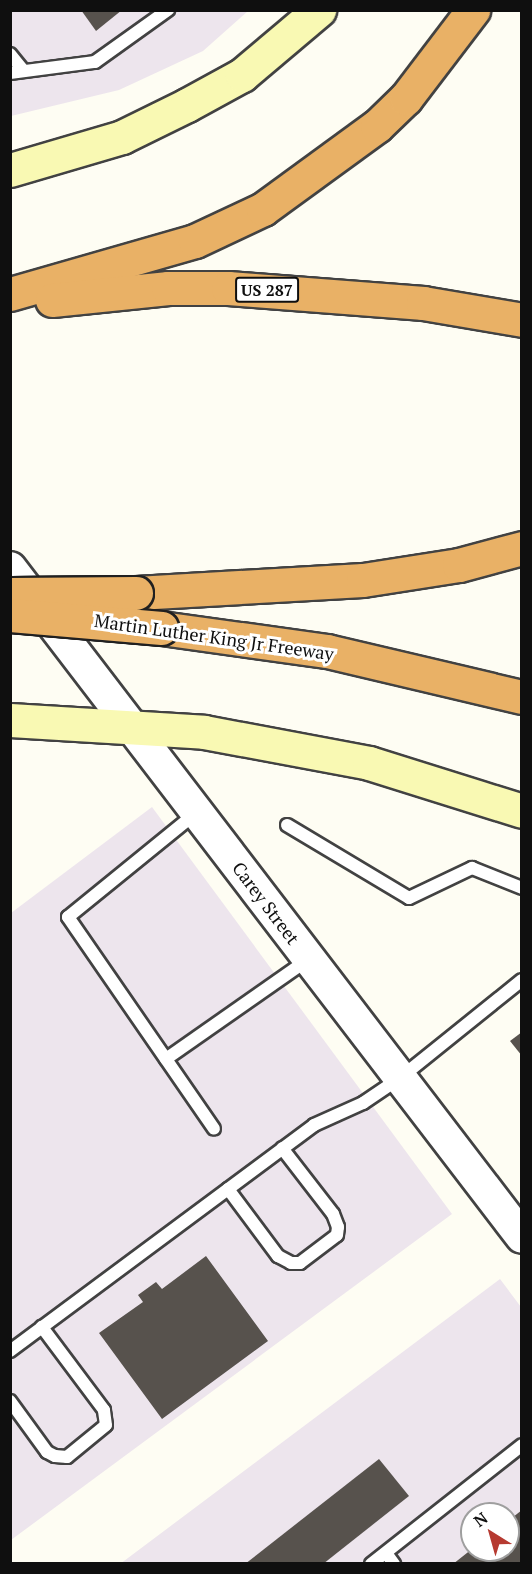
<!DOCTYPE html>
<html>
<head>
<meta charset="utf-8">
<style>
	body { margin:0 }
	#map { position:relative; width:532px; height:1574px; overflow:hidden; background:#fefdf3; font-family:"PT Serif",serif }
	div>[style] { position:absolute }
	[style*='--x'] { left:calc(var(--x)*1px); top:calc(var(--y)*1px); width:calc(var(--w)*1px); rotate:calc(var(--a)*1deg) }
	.industrial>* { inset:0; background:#ede5ed }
	.building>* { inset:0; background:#57524d }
	.roads { filter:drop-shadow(2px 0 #424242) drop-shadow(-2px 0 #424242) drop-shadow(0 2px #424242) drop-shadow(0 -2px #424242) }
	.service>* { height:12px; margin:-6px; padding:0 6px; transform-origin:6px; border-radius:6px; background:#fff }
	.tertiary>* { height:32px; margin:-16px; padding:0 16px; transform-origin:16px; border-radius:16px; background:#fff }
	.secondary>* { height:33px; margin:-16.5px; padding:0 16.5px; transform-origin:16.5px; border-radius:16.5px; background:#f9f9b3 }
	.motorway>* { height:33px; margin:-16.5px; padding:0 16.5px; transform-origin:16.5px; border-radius:16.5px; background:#e9b166 }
	.bridges { filter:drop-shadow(2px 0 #202020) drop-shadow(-2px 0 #202020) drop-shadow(0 2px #202020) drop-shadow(0 -2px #202020) }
	.motorway-bridge>* { height:33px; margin:-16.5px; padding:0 16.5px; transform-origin:16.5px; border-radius:16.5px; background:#e9b166 }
	span { translate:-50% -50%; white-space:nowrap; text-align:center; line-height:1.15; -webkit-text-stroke:6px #fff; paint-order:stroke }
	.shield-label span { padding:2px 4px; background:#fff; border:2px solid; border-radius:4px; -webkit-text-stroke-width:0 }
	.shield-label { font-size:16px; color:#0f0f0f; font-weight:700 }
	.street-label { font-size:18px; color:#0f0f0f }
	.frame { position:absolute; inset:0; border:12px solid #0f0f0f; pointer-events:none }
	.north { position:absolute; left:460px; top:1502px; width:60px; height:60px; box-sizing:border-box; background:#fff; border:2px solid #9f9f9f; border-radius:50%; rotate:323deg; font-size:16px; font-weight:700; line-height:24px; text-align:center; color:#0f0f0f }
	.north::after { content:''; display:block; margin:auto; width:21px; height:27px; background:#b63a31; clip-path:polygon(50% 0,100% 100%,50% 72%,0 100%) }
</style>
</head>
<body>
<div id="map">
	<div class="industrial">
		<div style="clip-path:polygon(10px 11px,248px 11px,203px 51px,119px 90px,11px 116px)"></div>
		<div style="clip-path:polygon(152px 807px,452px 1214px,11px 1540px,11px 913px)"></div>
		<div style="clip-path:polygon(evenodd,500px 1279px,521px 1307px,521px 1563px,120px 1564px,500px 1279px,472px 1514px,508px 1514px,508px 1550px,472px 1550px,472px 1514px)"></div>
	</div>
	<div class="building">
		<div style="clip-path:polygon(81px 10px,122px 10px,96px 31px)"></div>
		<div style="clip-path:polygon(522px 1032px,522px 1056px,510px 1041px)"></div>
		<div style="clip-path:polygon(206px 1256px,268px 1341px,162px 1419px,99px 1333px,143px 1302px,138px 1295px,156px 1282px,162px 1289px)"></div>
		<div style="clip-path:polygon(379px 1459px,409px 1496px,323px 1564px,245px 1564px)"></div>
		<div style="clip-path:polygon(522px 1510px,522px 1564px,453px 1564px,472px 1549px,508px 1550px,508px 1521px)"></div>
	</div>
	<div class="roads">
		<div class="service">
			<div style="--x:10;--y:54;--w:21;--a:51"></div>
			<div style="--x:10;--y:73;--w:86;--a:-7.4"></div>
			<div style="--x:95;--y:62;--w:90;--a:-35.5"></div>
			<div style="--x:196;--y:813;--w:165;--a:140.9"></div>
			<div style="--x:68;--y:917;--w:257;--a:55.4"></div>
			<div style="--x:287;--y:825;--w:142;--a:30.9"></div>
			<div style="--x:409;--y:898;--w:70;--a:-25.5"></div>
			<div style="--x:472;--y:868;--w:54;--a:21.8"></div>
			<div style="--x:166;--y:1059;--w:174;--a:-35"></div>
			<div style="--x:228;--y:1189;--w:84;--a:53.3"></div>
			<div style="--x:278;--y:1256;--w:15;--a:28"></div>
			<div style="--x:291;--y:1263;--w:9;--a:0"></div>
			<div style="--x:300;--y:1263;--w:46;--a:-37.1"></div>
			<div style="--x:337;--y:1235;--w:8;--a:-83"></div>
			<div style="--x:338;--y:1227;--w:14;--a:-111"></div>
			<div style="--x:333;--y:1214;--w:83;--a:-127.7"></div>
			<div style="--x:10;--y:1351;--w:379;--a:-36.6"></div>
			<div style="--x:314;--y:1125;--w:54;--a:-24.2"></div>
			<div style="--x:363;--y:1103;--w:45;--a:-34"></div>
			<div style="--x:400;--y:1078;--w:156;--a:-38.8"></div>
			<div style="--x:10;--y:1401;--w:63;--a:54"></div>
			<div style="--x:47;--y:1452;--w:9;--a:27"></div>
			<div style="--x:55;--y:1456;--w:12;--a:5"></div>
			<div style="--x:67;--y:1457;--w:50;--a:-39.4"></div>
			<div style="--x:106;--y:1425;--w:15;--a:-98"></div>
			<div style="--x:104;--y:1410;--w:104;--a:-126.8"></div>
			<div style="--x:386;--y:1553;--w:14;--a:54"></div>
			<div style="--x:371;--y:1564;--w:192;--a:-38.2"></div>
		</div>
		<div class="tertiary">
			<div style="--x:10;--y:568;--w:842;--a:52.57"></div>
		</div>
		<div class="secondary">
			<div style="--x:10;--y:170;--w:117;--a:-16.4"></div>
			<div style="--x:122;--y:137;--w:72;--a:-26.2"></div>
			<div style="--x:187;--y:105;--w:63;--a:-28.6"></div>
			<div style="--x:242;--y:75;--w:101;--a:-40.2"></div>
			<div style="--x:10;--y:720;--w:194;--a:3.5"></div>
			<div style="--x:204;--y:732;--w:168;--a:10.6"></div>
			<div style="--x:369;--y:763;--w:160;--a:17.4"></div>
		</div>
		<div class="motorway">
			<div style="--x:10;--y:294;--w:192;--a:-16"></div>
			<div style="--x:195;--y:241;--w:75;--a:-25.2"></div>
			<div style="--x:263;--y:209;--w:141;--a:-36.1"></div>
			<div style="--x:377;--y:126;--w:40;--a:-44"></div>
			<div style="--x:406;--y:98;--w:111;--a:-52.7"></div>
			<div style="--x:52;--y:300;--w:117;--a:-5.9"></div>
			<div style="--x:168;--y:288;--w:60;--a:0"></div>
			<div style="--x:228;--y:288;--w:196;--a:4.4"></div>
			<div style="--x:423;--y:303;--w:100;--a:9.7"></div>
			<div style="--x:136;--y:593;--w:227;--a:-3.3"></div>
			<div style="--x:363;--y:580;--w:97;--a:-8.9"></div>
			<div style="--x:459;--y:565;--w:65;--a:-15.1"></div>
			<div style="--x:161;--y:628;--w:168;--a:7.9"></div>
			<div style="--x:327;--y:651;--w:200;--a:13.3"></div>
		</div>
	</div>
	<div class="bridges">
		<div class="motorway-bridge">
			<div style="--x:10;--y:594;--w:126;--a:-0.5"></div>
			<div style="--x:10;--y:615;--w:152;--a:4.9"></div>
		</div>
	</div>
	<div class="shield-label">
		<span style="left:267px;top:290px">US 287</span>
	</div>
	<div class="street-label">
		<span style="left:214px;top:637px;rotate:8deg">Martin Luther King Jr Freeway</span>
		<span style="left:266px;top:903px;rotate:53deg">Carey Street</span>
	</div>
	<div class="frame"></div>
	<div class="north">N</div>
</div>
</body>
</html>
